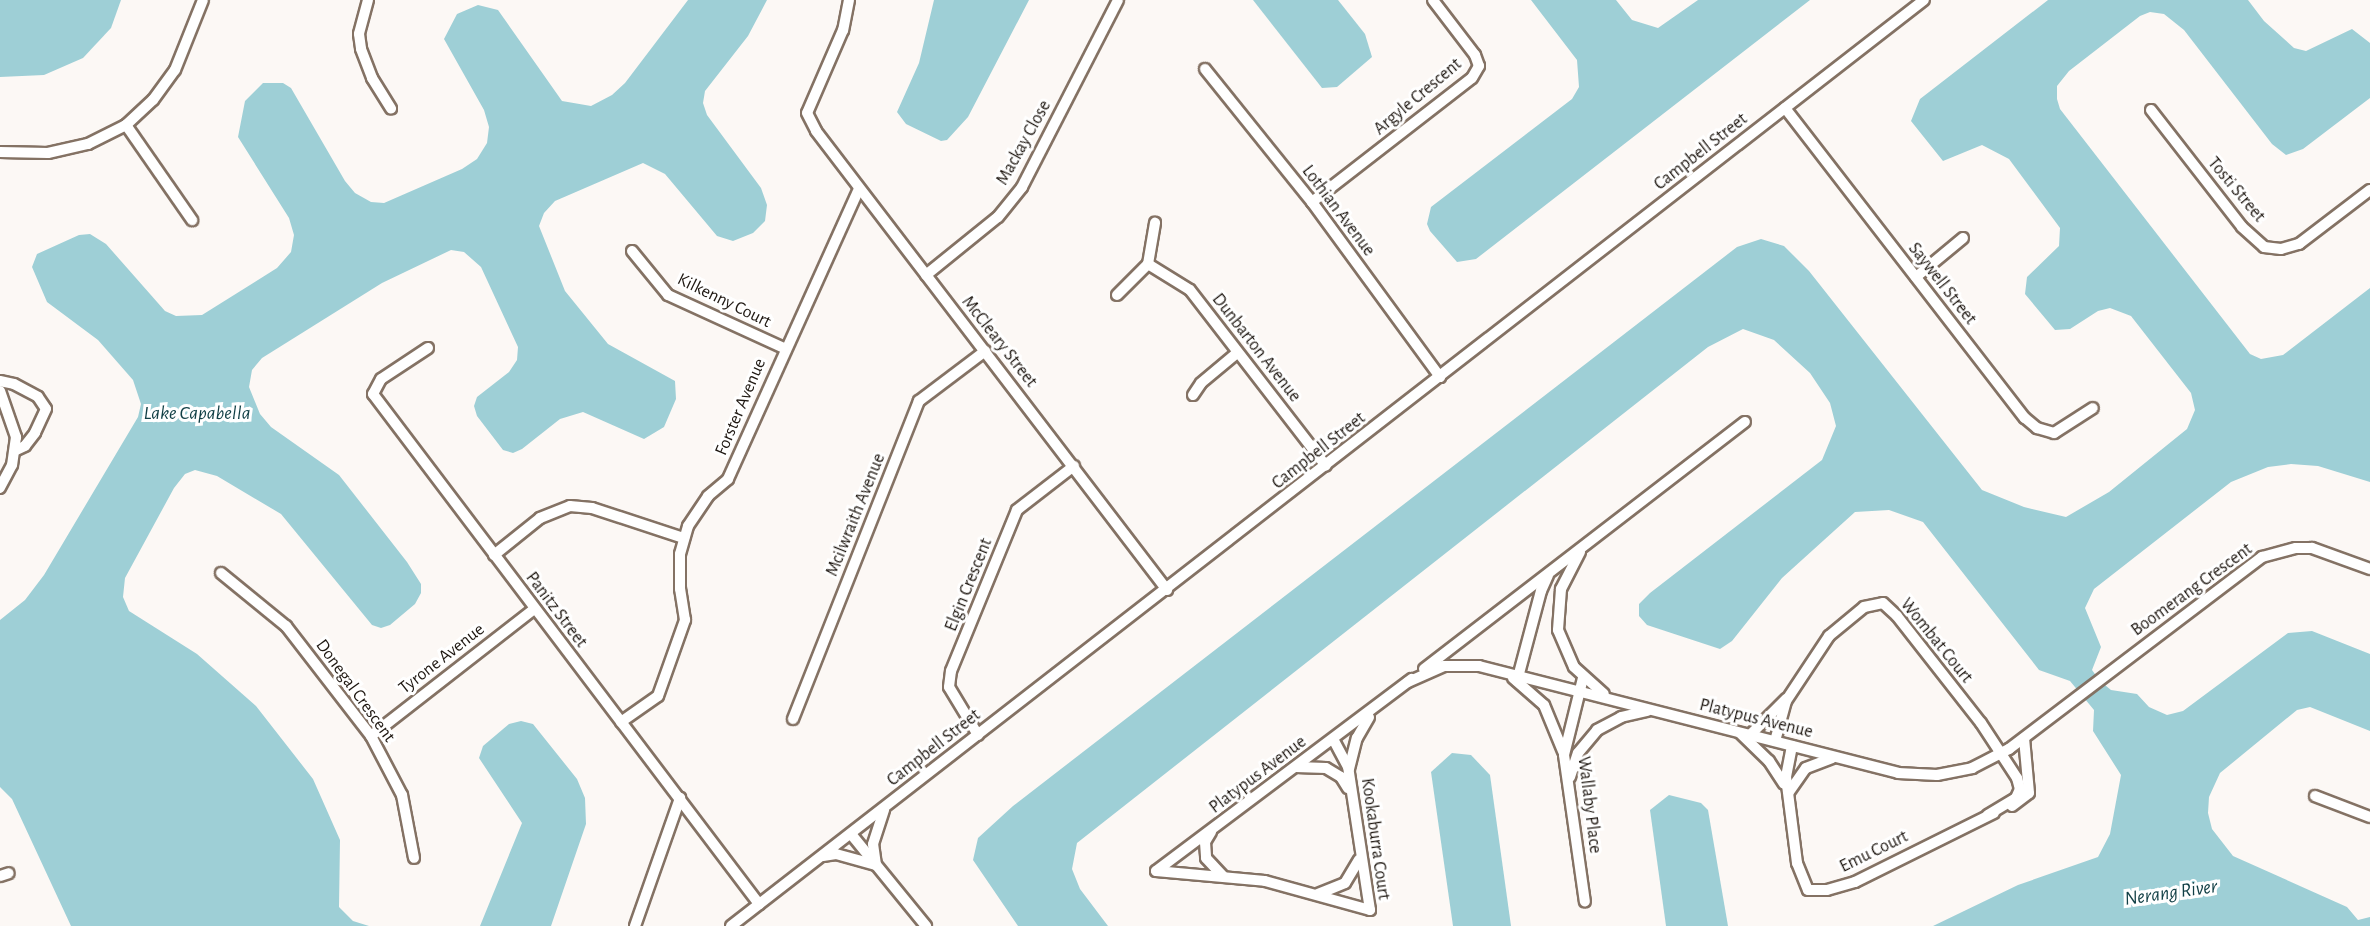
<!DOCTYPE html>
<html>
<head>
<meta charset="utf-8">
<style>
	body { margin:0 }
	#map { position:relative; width:2370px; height:926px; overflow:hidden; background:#fcf8f5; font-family:"Alegreya Sans",sans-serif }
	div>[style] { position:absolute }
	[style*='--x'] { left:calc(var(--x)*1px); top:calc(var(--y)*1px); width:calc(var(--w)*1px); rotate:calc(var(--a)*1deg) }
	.water>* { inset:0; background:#9ecfd6 }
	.roads { filter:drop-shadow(2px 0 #847264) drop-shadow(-2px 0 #847264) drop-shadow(0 2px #847264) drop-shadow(0 -2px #847264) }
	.minor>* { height:10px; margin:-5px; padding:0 5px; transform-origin:5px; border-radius:5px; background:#fff }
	span { translate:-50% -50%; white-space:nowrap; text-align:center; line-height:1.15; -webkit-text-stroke:6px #fff; paint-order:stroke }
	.street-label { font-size:18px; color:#1e1711 }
	.water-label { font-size:20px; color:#113f45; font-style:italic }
</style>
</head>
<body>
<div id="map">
	<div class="water">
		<div style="clip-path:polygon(0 0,121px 0,111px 28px,83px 58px,44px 75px,0 77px)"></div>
		<div style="clip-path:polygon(688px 0,767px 0,748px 36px,705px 91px,703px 103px,707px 115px,761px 188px,767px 205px,765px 221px,753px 233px,733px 241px,717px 236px,665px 174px,643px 163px,555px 201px,544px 213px,539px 226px,565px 291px,608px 344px,675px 381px,676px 399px,664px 427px,644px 439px,583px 412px,560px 419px,522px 449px,513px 453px,503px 450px,477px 416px,474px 406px,477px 397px,509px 372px,517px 360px,518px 347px,481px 267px,464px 252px,451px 250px,382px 283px,262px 358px,252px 370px,249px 387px,260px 414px,271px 427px,339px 475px,407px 562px,421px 584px,421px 593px,415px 604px,390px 625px,381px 628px,372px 625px,281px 514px,217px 476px,195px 470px,185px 474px,174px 488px,125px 578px,123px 597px,129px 611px,197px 654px,256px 706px,313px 779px,340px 840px,339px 907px,353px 921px,369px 926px,71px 926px,12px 799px,0 787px,0 620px,25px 600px,44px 575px,138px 417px,141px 404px,133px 380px,98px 340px,47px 302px,32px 267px,37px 254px,79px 235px,90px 234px,106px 244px,165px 311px,176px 316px,202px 315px,277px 268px,291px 252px,294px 235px,289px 218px,238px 137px,245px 101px,263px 83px,283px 83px,291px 88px,345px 181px,355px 193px,371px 202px,384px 203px,462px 169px,477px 159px,487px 143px,489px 127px,484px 110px,444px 39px,457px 14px,478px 5px,498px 10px,562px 101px,591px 106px,612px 95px,625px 83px)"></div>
		<div style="clip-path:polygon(934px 0,1029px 0,968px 117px,947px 140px,941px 141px,906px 124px,897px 112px,919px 63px)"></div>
		<div style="clip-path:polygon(1253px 0,1338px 0,1365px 34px,1372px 57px,1337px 87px,1322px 88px)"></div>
		<div style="clip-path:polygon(1531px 0,1616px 0,1632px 20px,1658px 28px,1698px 0,1810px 0,1476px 259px,1457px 262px,1430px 231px,1427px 224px,1431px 207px,1572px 99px,1579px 87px,1577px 60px)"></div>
		<div style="clip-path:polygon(2048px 0,2248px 0,2264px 21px,2294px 48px,2306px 51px,2352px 29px,2370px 43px,2370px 98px,2303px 149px,2286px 155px,2272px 144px,2184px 30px,2164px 14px,2150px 12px,2140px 16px,2069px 71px,2057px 86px,2057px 99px,2060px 109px,2250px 354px,2261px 359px,2283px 355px,2370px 288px,2370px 482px,2318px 466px,2291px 464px,2268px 467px,2231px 482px,2094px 589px,2085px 608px,2101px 647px,2092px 670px,2100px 681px,2111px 690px,2137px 694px,2149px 707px,2167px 715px,2183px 711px,2288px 633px,2312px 631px,2370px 654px,2370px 731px,2310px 707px,2297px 710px,2220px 773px,2209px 797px,2208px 813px,2212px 829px,2233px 856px,2347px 907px,2358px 920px,2370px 917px,2370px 926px,1933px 926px,2018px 885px,2098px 857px,2110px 834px,2121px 775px,2093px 731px,2094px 710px,2070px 681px,2039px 670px,1923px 522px,1889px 510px,1855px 512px,1782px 578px,1732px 641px,1720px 649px,1647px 625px,1639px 616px,1639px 604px,1650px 593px,1822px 460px,1836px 426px,1830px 403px,1810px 373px,1774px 340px,1743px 329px,1708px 347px,1077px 843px,1072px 869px,1080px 889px,1108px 926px,1018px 926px,973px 860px,978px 838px,1013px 806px,1737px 247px,1761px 239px,1784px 246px,1809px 271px,1982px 490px,2024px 507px,2066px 517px,2109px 492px,2187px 429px,2195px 410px,2191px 393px,2131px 316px,2110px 308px,2098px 311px,2070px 329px,2055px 330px,2025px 294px,2027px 277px,2059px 246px,2060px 228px,2009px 159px,1982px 145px,1943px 161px,1911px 121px,1920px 99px)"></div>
		<div style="clip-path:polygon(521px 721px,533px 724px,577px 779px,585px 798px,586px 824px,551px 926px,480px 926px,522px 823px,479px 758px,483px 746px,509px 724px)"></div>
		<div style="clip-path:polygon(1452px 753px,1471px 755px,1490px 775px,1511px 926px,1453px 926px,1431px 772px)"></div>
		<div style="clip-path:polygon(1669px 795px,1701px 803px,1708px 810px,1728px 926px,1666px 926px,1650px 810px)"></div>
	</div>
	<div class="roads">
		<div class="minor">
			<div style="--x:368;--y:0;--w:35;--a:105"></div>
			<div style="--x:359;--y:34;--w:15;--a:82"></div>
			<div style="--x:361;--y:49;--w:31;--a:69"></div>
			<div style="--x:372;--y:78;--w:36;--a:58"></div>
			<div style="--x:849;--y:0;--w:31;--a:101"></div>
			<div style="--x:843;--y:30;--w:90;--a:113.4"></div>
			<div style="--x:807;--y:113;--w:20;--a:63"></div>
			<div style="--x:816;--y:131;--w:578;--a:52.59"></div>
			<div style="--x:1205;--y:69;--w:171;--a:51.2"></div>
			<div style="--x:1312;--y:202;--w:217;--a:53.8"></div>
			<div style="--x:1785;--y:108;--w:392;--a:52.3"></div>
			<div style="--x:2025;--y:418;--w:16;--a:40"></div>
			<div style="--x:2037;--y:428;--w:18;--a:16"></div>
			<div style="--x:2054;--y:433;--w:46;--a:-32.7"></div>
			<div style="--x:2151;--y:110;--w:148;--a:52.1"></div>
			<div style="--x:2242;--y:227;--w:30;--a:42"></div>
			<div style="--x:2264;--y:247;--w:17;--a:7"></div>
			<div style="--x:2281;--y:249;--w:19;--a:-16"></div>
			<div style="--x:2299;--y:244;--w:89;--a:-37.3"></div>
			<div style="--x:126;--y:125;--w:116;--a:55.2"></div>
			<div style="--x:0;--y:152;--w:48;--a:1.2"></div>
			<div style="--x:48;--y:153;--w:41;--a:-12.7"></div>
			<div style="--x:88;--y:144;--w:42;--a:-26.6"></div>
			<div style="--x:126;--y:125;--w:37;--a:-43"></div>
			<div style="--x:153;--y:100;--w:37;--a:-54"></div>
			<div style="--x:175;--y:70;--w:75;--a:-68.2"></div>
			<div style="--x:1312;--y:202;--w:202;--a:-37.8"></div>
			<div style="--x:1472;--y:78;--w:14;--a:-60"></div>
			<div style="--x:1479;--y:66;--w:12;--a:-110"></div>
			<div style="--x:1475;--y:55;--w:69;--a:-127.4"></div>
			<div style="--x:632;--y:251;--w:57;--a:50.7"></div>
			<div style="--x:668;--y:295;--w:128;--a:24.6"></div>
			<div style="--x:1148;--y:264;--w:49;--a:31.8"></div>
			<div style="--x:1190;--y:290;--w:222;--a:52.3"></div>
			<div style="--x:926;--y:275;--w:92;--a:-38.9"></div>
			<div style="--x:998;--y:217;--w:38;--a:-51"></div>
			<div style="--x:1022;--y:187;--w:210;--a:-62.8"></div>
			<div style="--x:1916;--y:277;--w:61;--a:-39.7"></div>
			<div style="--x:1117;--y:295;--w:44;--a:-45"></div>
			<div style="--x:1148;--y:264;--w:42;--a:-80.3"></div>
			<div style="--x:428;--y:348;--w:56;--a:146.6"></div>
			<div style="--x:381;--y:379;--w:17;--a:118"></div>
			<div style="--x:373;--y:394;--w:640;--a:52.88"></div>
			<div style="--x:0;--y:381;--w:14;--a:12"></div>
			<div style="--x:14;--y:384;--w:27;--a:28"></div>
			<div style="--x:38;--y:397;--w:14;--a:56"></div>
			<div style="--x:46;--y:409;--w:26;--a:115"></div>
			<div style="--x:35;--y:433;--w:16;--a:128"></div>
			<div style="--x:25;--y:446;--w:10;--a:156"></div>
			<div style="--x:0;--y:391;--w:49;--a:70.8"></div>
			<div style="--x:16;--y:437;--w:28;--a:98"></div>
			<div style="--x:12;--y:465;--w:26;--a:118"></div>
			<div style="--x:1193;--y:395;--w:14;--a:-56"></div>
			<div style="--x:1201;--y:383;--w:47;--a:-39.8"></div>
			<div style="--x:1580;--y:552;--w:42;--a:117.2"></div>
			<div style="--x:1561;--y:589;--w:41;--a:94.2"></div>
			<div style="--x:1558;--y:630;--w:40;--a:66.6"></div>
			<div style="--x:1574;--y:667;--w:40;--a:42"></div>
			<div style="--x:494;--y:555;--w:59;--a:-38.8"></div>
			<div style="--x:540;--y:518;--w:32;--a:-22"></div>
			<div style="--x:570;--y:506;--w:22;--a:5"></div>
			<div style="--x:592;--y:508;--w:97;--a:18.1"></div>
			<div style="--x:221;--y:573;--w:84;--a:39.2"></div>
			<div style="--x:286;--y:626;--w:139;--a:52.3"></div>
			<div style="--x:371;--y:736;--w:67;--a:62.3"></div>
			<div style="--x:402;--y:795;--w:64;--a:79.2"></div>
			<div style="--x:1424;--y:669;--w:405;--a:-37.6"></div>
			<div style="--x:1513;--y:678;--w:41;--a:41.1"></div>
			<div style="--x:1544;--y:705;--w:50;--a:67.6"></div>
			<div style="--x:1583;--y:678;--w:79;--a:103.9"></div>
			<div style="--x:1564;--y:755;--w:148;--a:81.9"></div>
			<div style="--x:1517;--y:681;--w:93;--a:-75.1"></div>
			<div style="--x:1541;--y:591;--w:17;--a:-66"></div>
			<div style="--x:1408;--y:682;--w:39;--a:-24"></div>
			<div style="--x:1444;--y:666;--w:35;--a:0"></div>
			<div style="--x:1479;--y:666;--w:432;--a:14.3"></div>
			<div style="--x:1898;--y:773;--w:39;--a:3"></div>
			<div style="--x:1937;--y:775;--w:36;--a:-11"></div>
			<div style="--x:1972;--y:768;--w:42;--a:-27.2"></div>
			<div style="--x:2009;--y:749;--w:318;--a:-37.2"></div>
			<div style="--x:2262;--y:557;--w:35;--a:-15"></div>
			<div style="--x:2296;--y:548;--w:16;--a:0"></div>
			<div style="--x:2312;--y:548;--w:62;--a:19.9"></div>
			<div style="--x:793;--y:719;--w:342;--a:-68.4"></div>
			<div style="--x:919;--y:401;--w:83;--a:-37.1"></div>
			<div style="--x:621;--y:722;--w:45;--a:-35.1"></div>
			<div style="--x:658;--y:696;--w:81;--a:-70.4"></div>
			<div style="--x:685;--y:620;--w:31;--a:-99"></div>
			<div style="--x:680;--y:589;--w:35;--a:-90"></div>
			<div style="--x:680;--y:554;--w:29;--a:-74"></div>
			<div style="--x:688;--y:526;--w:36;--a:-56"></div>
			<div style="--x:708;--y:496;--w:26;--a:-40"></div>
			<div style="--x:728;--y:479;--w:318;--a:-65.7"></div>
			<div style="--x:1740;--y:733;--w:40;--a:44"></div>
			<div style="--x:1769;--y:761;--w:27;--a:57"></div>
			<div style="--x:978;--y:735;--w:56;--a:-121.1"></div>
			<div style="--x:949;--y:687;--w:16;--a:-83"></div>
			<div style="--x:951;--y:671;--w:174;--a:-67.7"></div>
			<div style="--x:1017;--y:510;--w:72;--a:-37.7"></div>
			<div style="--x:1750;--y:735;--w:51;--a:-45"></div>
			<div style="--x:371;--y:736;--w:207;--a:-37.9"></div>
			<div style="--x:1775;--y:741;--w:41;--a:-74.6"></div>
			<div style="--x:1786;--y:701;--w:78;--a:-56.5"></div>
			<div style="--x:1829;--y:636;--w:45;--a:-39.6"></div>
			<div style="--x:1864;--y:607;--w:19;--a:-12"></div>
			<div style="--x:1883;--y:603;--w:19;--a:43"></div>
			<div style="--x:1897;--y:616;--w:136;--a:51.9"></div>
			<div style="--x:1981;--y:723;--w:66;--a:56.8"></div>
			<div style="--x:2017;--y:778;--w:11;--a:75"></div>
			<div style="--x:2020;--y:789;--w:10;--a:114"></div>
			<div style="--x:2016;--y:798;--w:33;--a:149"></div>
			<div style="--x:1792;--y:746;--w:32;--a:101"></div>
			<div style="--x:1786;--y:777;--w:87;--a:82.7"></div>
			<div style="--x:1797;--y:863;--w:29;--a:68"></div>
			<div style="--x:1808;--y:890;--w:19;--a:0"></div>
			<div style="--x:1827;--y:890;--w:29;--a:-16"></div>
			<div style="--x:1855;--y:882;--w:155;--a:-26.4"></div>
			<div style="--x:1296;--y:767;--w:30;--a:2"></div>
			<div style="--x:1326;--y:768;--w:17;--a:31"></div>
			<div style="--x:1341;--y:777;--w:13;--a:58"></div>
			<div style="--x:1349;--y:769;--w:32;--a:-76"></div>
			<div style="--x:1357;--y:738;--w:24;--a:-60"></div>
			<div style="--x:1570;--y:777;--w:25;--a:-72"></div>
			<div style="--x:1578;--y:753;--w:30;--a:-50"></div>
			<div style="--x:1597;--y:730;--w:27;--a:-28"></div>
			<div style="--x:1621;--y:717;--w:27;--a:-13"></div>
			<div style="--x:1789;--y:792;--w:29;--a:-55"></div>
			<div style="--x:1806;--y:768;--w:28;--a:-21"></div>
			<div style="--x:2315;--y:796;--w:59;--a:20.9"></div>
			<div style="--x:2012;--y:806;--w:21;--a:-37"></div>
			<div style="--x:2029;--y:793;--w:55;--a:-95.2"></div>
			<div style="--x:1211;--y:832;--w:12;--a:121"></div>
			<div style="--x:1205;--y:842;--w:16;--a:86"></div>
			<div style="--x:1206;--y:858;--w:25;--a:47"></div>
			<div style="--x:851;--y:834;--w:119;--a:50.8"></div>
			<div style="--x:823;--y:856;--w:13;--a:-9"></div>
			<div style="--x:836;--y:854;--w:41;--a:15.4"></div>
			<div style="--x:876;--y:865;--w:21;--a:-98"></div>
			<div style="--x:873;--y:844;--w:36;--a:-72"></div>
			<div style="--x:1156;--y:871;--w:320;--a:-36.9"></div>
			<div style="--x:1156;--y:871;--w:109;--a:5.2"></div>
			<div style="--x:1265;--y:881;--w:109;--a:15.4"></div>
			<div style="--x:1370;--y:910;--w:145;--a:-98.7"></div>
			<div style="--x:1348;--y:767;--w:32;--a:-118"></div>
			<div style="--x:0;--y:876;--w:9;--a:-18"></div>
			<div style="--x:1318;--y:894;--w:29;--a:-22"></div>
			<div style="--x:1345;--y:883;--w:27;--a:-59"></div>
			<div style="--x:635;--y:926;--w:136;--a:-70.6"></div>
			<div style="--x:731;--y:926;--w:1510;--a:-37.82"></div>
		</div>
	</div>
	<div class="street-label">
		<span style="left:1418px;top:97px;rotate:-40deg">Argyle Crescent</span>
		<span style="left:1024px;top:143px;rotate:-61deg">Mackay Close</span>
		<span style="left:1701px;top:152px;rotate:-38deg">Campbell Street</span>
		<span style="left:2236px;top:190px;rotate:50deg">Tosti Street</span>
		<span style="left:1338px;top:211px;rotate:53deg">Lothian Avenue</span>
		<span style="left:1942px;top:284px;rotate:52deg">Saywell Street</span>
		<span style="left:724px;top:301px;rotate:26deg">Kilkenny Court</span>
		<span style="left:999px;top:342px;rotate:52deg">McCleary Street</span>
		<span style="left:1256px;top:348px;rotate:52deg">Dunbarton Avenue</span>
		<span style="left:741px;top:407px;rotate:-67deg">Forster Avenue</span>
		<span style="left:1319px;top:451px;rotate:-38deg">Campbell Street</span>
		<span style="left:856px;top:515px;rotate:-68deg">Mcilwraith Avenue</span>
		<span style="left:969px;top:585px;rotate:-68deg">Elgin Crescent</span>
		<span style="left:2192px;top:590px;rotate:-36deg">Boomerang Crescent</span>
		<span style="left:556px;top:610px;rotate:53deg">Panitz Street</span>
		<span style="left:1936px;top:641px;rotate:51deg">Wombat Court</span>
		<span style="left:442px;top:659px;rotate:-38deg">Tyrone Avenue</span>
		<span style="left:355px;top:691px;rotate:54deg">Donegal Crescent</span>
		<span style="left:1756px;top:719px;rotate:14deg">Platypus Avenue</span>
		<span style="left:934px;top:748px;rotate:-38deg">Campbell Street</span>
		<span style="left:1258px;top:775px;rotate:-37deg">Platypus Avenue</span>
		<span style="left:1589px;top:805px;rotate:83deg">Wallaby Place</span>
		<span style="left:1375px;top:839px;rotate:82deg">Kookaburra Court</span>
		<span style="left:1874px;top:852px;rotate:-26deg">Emu Court</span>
	</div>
	<div class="water-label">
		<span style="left:197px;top:413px">Lake Capabella</span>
		<span style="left:2171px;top:893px;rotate:-8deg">Nerang River</span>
	</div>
</div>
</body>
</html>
